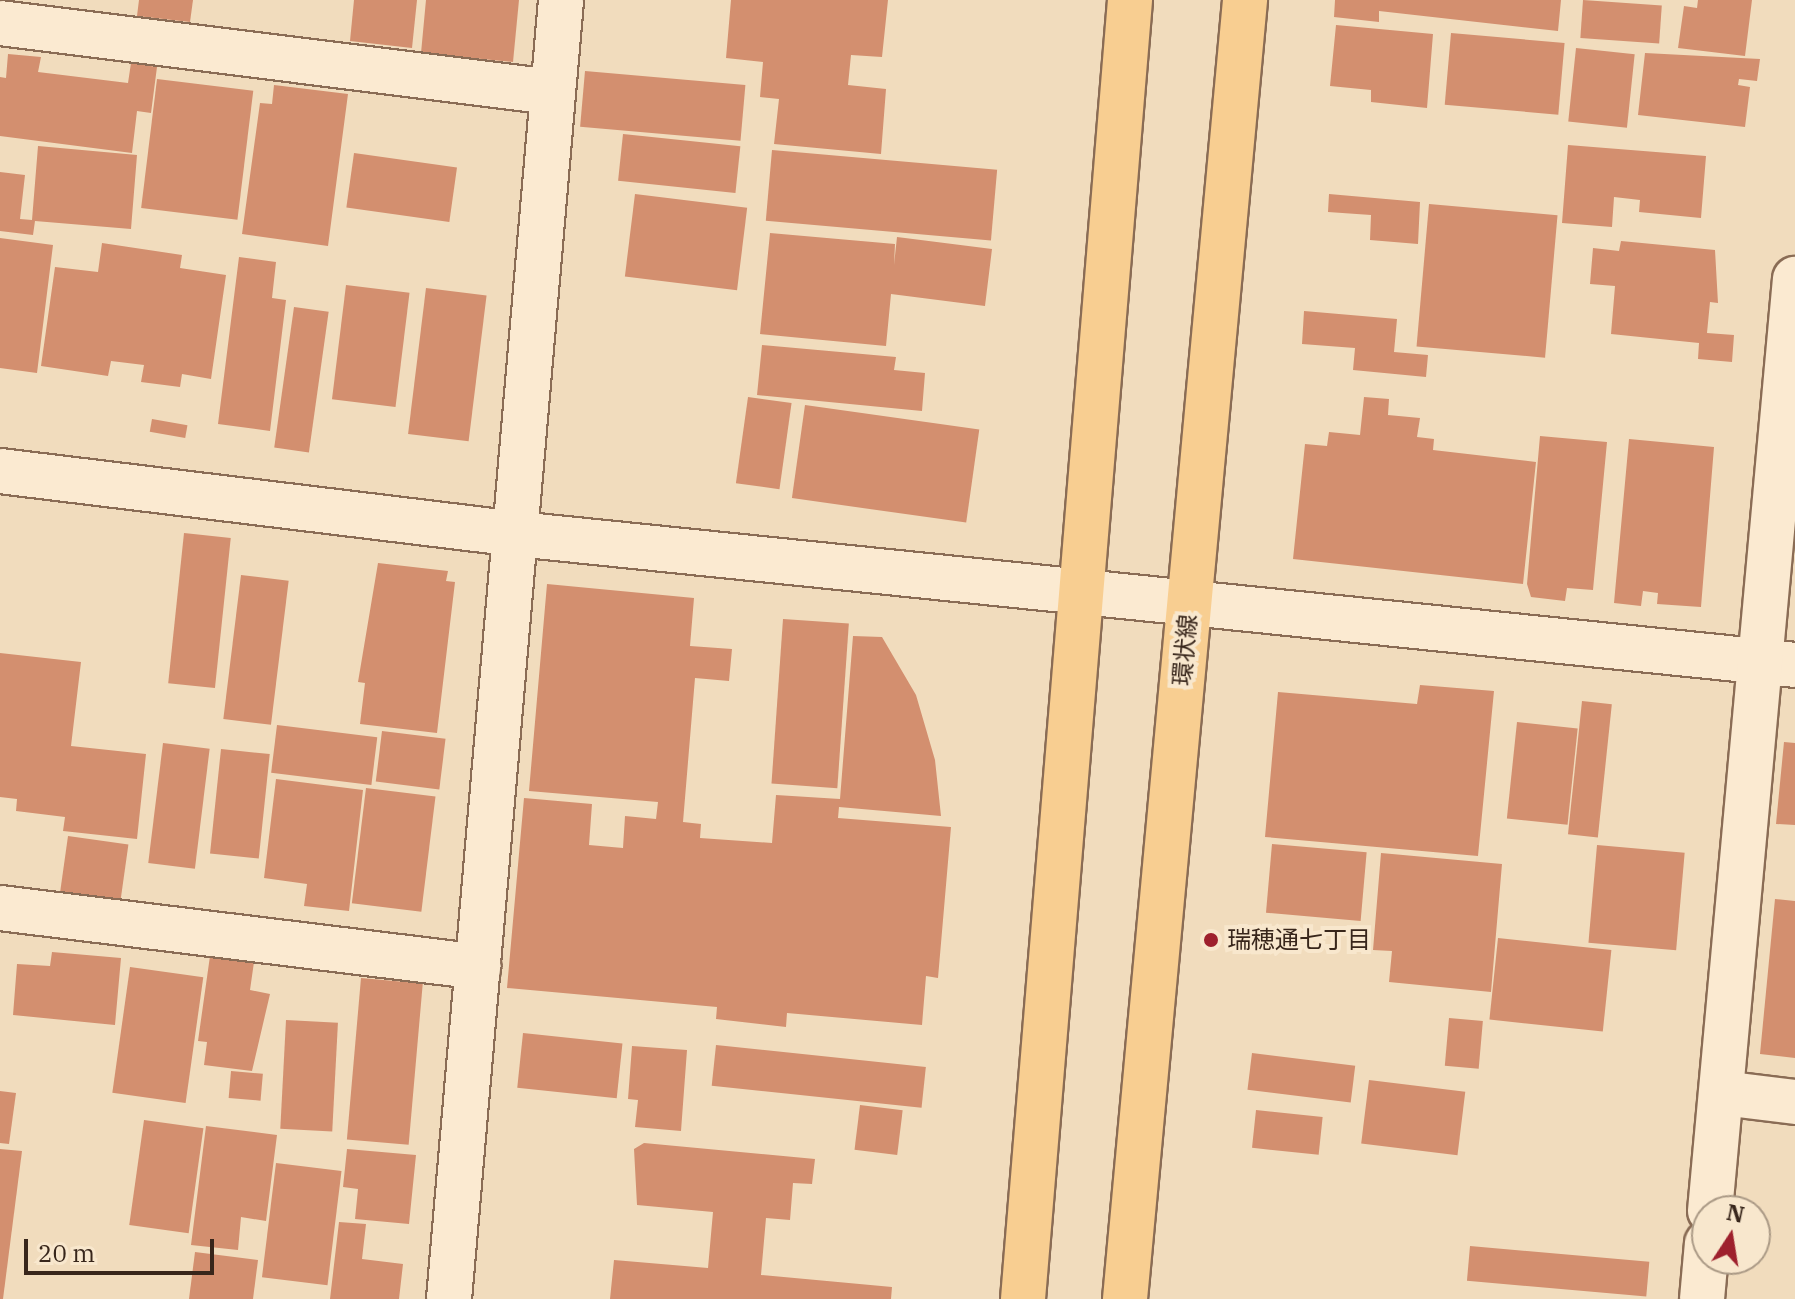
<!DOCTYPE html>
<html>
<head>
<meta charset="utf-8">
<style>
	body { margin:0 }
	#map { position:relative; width:1795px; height:1299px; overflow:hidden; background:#f1dcbd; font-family:"IBM Plex Serif","Noto Sans JP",serif }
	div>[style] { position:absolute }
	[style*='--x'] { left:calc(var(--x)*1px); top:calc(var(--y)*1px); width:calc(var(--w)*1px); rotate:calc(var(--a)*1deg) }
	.building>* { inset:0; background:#d38f6f; transform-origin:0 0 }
	.roads { filter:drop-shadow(2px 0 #8a6c55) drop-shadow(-2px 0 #8a6c55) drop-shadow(0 2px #8a6c55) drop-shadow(0 -2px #8a6c55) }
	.minor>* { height:44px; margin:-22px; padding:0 22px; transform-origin:22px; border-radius:22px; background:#fbead1 }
	.primary>* { height:44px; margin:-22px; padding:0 22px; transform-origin:22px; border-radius:22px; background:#f8ce91 }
	.dots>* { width:22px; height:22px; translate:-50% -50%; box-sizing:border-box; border:4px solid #f8e7cd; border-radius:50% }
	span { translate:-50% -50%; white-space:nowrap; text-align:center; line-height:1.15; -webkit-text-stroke:8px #f8e7cd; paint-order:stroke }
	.street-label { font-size:24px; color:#38261b }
	.poi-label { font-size:24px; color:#38261b }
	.left { translate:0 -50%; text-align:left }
	.north { position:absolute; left:1691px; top:1195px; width:80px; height:80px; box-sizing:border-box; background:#f8e7cd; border:2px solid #ab9a86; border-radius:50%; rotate:12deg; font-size:22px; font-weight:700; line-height:32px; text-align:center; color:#38261b }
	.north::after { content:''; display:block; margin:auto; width:28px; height:36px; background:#9e202d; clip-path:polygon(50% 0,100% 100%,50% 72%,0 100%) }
	.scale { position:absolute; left:24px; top:1239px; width:190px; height:36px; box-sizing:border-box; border:4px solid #38261b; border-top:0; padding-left:10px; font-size:24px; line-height:28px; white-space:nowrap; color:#38261b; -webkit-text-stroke:6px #f8e7cd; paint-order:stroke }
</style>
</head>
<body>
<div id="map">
	<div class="building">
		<div style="clip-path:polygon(139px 0,193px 0,190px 22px,137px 16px)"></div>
		<div style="clip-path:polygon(354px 0,417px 0,412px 48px,350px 41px)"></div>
		<div style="clip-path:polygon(426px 0,519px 0,513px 62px,421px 53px)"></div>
		<div style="clip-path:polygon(731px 0,888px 0,882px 57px,851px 55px,848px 85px,886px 89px,881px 154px,774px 144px,779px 99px,760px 97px,763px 62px,726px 58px)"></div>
		<div style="clip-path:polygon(1335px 0,1561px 0,1558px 31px,1379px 11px,1379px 22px,1334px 17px)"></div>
		<div style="left:1583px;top:0;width:79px;height:38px;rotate:4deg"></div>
		<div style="clip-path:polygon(1698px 0,1752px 0,1745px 56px,1678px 48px,1684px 6px,1697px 8px)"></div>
		<div style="clip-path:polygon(1336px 25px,1433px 34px,1427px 108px,1371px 102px,1371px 90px,1330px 86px)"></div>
		<div style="left:1451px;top:33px;width:114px;height:72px;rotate:5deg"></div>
		<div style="left:1576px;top:48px;width:59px;height:74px;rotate:6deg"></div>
		<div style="clip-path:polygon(1645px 53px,1760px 59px,1757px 81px,1739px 79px,1738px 85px,1750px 87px,1745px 127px,1638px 115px)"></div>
		<div style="clip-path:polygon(8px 54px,41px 57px,38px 72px,128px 83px,131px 63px,157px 67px,151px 113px,137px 111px,132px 153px,0 136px,0 77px,6px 78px)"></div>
		<div style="left:585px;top:71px;width:161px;height:56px;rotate:5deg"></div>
		<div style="left:157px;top:79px;width:97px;height:130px;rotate:7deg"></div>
		<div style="clip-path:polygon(274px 85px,348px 94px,328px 246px,242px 234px,260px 103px,272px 104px)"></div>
		<div style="left:623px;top:134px;width:118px;height:47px;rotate:6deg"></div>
		<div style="clip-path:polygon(1568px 145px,1706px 156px,1701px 218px,1639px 212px,1640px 200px,1614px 197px,1612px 227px,1562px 223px)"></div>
		<div style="clip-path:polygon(38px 146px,137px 155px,131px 229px,35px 221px,33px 235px,0 231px,0 172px,25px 175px,20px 219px,32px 220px)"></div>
		<div style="left:772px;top:150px;width:226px;height:71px;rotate:5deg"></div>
		<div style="left:354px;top:153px;width:104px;height:55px;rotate:8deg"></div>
		<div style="left:635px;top:194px;width:113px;height:83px;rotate:7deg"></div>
		<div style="clip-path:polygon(1329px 194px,1420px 202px,1418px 244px,1370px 240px,1371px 215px,1328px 212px)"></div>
		<div style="left:1429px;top:204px;width:129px;height:143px;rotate:5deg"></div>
		<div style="clip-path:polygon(770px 233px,895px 244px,894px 265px,897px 237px,992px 249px,985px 306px,891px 294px,886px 346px,760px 334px)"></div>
		<div style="clip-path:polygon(0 238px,53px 245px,37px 373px,0 368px)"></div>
		<div style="clip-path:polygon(1621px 241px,1715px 250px,1718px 303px,1710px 302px,1707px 333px,1734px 335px,1732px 362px,1698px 359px,1699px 343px,1611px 334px,1615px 286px,1590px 284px,1593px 248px,1619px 251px)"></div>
		<div style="clip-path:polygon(102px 243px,182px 255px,180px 268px,226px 275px,211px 379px,182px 374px,180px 387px,141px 382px,144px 365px,111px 361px,108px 376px,41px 366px,55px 267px,98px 272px)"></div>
		<div style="clip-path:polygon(239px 257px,276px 262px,272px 298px,286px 300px,270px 431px,218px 424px)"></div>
		<div style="left:346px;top:285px;width:64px;height:115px;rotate:7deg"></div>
		<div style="left:426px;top:288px;width:61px;height:147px;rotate:7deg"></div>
		<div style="left:294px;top:307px;width:35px;height:142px;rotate:8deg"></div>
		<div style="clip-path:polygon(1304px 311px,1397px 319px,1394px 352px,1428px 355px,1426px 377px,1353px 370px,1355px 348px,1302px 344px)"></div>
		<div style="clip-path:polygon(762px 345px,896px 357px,894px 370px,925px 373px,922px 411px,757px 395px)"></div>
		<div style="left:748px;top:397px;width:44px;height:87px;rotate:8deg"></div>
		<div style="clip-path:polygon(1364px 397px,1389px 399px,1388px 415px,1420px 418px,1417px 437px,1434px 439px,1433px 450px,1536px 462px,1523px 584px,1293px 559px,1305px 444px,1327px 446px,1329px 432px,1360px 435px)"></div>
		<div style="left:805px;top:405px;width:176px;height:94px;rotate:8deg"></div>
		<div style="left:152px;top:419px;width:36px;height:13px;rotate:10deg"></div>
		<div style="clip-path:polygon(1540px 436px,1607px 442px,1593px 590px,1567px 588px,1565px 601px,1531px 597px,1527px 584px)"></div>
		<div style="clip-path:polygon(1629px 439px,1714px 447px,1701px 607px,1657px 604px,1658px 593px,1643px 591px,1641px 606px,1614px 603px)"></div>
		<div style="left:184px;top:533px;width:47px;height:151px;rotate:6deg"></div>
		<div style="clip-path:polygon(378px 563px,448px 571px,446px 581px,455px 582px,437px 733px,360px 724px,365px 683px,358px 682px)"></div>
		<div style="left:241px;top:575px;width:48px;height:145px;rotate:7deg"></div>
		<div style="clip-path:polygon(547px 584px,694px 598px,690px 646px,732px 649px,729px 681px,695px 678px,683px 822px,701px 824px,700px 838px,772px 843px,776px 795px,840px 799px,853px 636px,882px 637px,916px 695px,935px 760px,941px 816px,839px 807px,838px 818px,951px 827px,938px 978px,926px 976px,922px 1025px,787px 1013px,786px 1027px,716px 1019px,717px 1007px,507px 988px,524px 798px,592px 804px,589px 845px,623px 848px,625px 816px,656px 819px,658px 802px,529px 791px)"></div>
		<div style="left:783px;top:619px;width:66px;height:165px;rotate:4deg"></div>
		<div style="clip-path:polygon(0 653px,81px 662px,71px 746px,146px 754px,137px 839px,63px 831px,65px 817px,16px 811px,17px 799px,0 797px)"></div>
		<div style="clip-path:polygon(1420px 685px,1494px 691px,1478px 856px,1265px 837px,1278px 692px,1417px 704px)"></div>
		<div style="left:1582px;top:701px;width:30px;height:134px;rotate:6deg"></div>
		<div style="left:1517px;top:722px;width:61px;height:97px;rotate:6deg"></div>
		<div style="left:277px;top:725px;width:101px;height:48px;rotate:7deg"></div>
		<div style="left:382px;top:731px;width:64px;height:51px;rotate:7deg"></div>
		<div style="clip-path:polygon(1784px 742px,1795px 743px,1795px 825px,1776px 824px)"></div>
		<div style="left:163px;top:743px;width:47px;height:121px;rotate:7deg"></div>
		<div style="left:221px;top:749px;width:49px;height:105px;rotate:6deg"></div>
		<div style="clip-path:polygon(276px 779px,363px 790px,349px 911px,304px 906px,307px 884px,264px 878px)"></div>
		<div style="left:366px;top:788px;width:70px;height:116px;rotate:7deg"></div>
		<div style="left:68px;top:836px;width:61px;height:60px;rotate:8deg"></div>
		<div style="left:1272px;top:844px;width:95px;height:69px;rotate:5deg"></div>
		<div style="left:1597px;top:845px;width:88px;height:98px;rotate:5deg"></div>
		<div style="clip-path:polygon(1381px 853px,1502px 864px,1491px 992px,1389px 982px,1392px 951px,1373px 950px)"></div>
		<div style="clip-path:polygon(1775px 899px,1795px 901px,1795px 1058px,1760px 1054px)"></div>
		<div style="left:1498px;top:938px;width:114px;height:82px;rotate:6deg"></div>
		<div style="clip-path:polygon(52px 952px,121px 958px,115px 1025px,13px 1015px,17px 964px,50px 966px)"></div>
		<div style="clip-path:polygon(210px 956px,254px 962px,250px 990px,270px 994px,252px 1071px,204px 1065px,207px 1042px,198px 1041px)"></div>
		<div style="left:130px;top:967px;width:74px;height:127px;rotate:8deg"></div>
		<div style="left:361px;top:978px;width:62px;height:162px;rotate:5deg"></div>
		<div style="left:1449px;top:1018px;width:34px;height:48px;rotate:5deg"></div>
		<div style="left:286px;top:1020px;width:52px;height:109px;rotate:3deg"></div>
		<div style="left:523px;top:1033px;width:100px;height:55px;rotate:6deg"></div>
		<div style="left:716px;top:1045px;width:211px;height:41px;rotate:6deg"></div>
		<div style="clip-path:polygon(632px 1046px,687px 1050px,681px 1131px,635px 1127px,638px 1100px,628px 1099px)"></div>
		<div style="left:1252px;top:1053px;width:104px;height:37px;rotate:7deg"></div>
		<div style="left:231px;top:1071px;width:32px;height:27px;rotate:5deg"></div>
		<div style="left:1369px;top:1080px;width:97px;height:64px;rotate:7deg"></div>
		<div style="clip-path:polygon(0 1091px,16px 1093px,9px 1144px,0 1143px)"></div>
		<div style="left:860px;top:1105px;width:43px;height:45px;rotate:7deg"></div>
		<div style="left:1256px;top:1110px;width:67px;height:38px;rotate:6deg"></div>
		<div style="left:144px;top:1120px;width:60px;height:106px;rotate:8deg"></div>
		<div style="clip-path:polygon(206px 1126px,277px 1135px,266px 1221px,241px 1217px,238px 1250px,191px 1245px)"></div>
		<div style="clip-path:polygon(644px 1143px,815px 1159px,812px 1184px,793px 1183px,790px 1220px,766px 1218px,761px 1275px,892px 1287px,891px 1299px,610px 1299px,614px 1260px,708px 1268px,713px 1212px,637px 1205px,634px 1149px)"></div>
		<div style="clip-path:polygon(0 1149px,22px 1151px,3px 1299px,0 1299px)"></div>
		<div style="clip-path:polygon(347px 1149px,416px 1155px,409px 1224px,355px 1219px,358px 1189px,343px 1187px)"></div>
		<div style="left:276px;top:1163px;width:66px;height:115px;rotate:7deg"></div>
		<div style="clip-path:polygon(339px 1222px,366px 1224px,362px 1259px,403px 1264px,399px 1299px,330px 1299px)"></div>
		<div style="left:1470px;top:1246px;width:180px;height:35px;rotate:5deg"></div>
		<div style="clip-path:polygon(195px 1252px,258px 1260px,253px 1299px,189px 1299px)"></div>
	</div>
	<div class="roads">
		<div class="minor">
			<div style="--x:0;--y:23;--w:556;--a:7.13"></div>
			<div style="--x:0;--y:471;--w:521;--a:6.95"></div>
			<div style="--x:517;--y:534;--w:1285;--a:5.85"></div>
			<div style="--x:0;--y:908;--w:482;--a:7"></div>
			<div style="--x:1722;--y:1093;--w:74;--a:7"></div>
			<div style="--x:1710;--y:1211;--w:936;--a:-84.79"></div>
			<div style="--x:449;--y:1299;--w:1304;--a:-85.07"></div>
			<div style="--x:1702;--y:1299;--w:56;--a:-84.9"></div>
		</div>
		<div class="primary">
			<div style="--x:1023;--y:1299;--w:1303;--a:-85.29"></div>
			<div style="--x:1125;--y:1299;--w:1305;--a:-84.72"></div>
		</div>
	</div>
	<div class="dots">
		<div style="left:1211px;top:940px;background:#9e202d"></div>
	</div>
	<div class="street-label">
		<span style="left:1185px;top:650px;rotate:-85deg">環状線</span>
	</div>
	<div class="poi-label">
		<span class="left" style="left:1227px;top:940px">瑞穂通七丁目</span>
	</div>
	<div class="north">N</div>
	<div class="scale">20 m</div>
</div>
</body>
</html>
